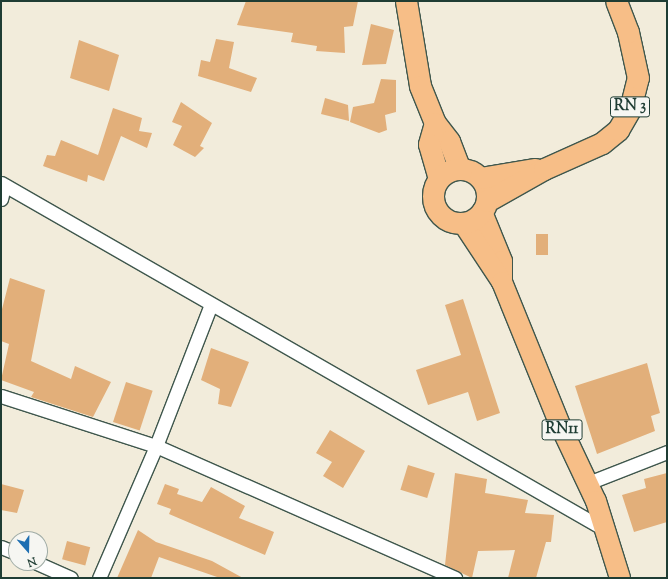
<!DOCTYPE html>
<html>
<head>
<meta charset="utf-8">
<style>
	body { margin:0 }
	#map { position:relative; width:668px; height:579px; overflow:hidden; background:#f2ecdb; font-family:"Sorts Mill Goudy",serif }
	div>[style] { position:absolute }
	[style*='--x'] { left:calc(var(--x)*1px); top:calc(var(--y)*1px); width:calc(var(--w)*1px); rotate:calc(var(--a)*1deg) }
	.building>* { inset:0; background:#e2af7a; transform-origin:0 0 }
	.roads { filter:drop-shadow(1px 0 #3f574d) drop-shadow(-1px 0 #3f574d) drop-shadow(0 1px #3f574d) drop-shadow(0 -1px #3f574d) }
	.minor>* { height:13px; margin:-6.5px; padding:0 6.5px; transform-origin:6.5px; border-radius:6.5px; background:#fff }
	.primary>* { height:20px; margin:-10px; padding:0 10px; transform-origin:10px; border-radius:10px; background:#f7be87 }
	.trunk>* { height:21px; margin:-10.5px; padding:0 10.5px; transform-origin:10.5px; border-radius:10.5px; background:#f7be87 }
	.trunk>.ring { margin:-10.5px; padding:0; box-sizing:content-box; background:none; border:21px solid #f7be87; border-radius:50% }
	span { translate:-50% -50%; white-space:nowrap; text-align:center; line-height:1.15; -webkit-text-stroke:3px #f6f6f2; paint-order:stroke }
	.shield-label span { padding:1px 3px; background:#f6f6f2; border:1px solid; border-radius:3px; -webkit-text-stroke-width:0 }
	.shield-label { font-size:15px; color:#1f3d34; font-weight:700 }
	.frame { position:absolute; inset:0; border:2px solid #1f3d34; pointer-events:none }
	.north { position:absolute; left:8px; top:531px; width:40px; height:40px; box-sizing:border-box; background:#f6f6f2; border:1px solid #a0aca6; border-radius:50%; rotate:160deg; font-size:11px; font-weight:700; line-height:16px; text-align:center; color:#1f3d34 }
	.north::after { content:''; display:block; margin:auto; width:14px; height:18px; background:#1f6fb2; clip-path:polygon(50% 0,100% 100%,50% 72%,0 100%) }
</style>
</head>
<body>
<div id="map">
	<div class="building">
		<div style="clip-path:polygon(246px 1px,358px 1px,353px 26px,344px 27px,345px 53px,316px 51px,317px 46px,291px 42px,293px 33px,237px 25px)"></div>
		<div style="clip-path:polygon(371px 24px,394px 30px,386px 64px,362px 65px)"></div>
		<div style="clip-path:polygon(216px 39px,234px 42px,229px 68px,257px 78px,251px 92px,198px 76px,201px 60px,210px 62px)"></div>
		<div style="clip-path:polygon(79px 40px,119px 55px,109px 91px,70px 78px)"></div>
		<div style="clip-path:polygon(381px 79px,396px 80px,396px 112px,385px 115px,387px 130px,379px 133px,350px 122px,353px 107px,374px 103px)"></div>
		<div style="clip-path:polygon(325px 98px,348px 105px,349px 121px,321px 114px)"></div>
		<div style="clip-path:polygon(181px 102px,212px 123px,200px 146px,204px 148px,195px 157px,173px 145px,182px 126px,172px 122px)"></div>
		<div style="clip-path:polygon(113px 108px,142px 118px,139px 131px,152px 133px,147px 148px,121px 136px,104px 181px,88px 175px,87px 182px,43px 166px,47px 155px,55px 156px,61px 140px,98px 155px)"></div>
		<div style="left:536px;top:234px;width:12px;height:21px"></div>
		<div style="clip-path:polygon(10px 278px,45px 290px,31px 361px,71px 379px,75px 366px,111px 382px,93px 417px,31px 397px,34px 392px,1px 380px,9px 344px,1px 341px,1px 313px)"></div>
		<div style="clip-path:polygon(463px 299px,500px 413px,477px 421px,468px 392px,428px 405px,416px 370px,461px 355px,445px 305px)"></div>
		<div style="clip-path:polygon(211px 348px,249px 362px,231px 407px,218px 404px,220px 389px,201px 380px)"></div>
		<div style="clip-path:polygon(647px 363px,660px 413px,651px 416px,655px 431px,597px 454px,575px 386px)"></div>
		<div style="left:126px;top:382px;width:28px;height:42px;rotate:18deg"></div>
		<div style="clip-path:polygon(330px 430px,365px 451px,343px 488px,323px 476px,332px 462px,316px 453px)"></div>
		<div style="left:408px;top:465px;width:28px;height:26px;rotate:17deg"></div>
		<div style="clip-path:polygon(455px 473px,487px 479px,485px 493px,528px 500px,525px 513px,554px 515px,551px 542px,546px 542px,536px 578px,508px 578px,515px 550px,478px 551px,472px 578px,445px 565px)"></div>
		<div style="clip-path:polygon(667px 473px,667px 522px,634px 532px,622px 495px,646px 488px,644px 479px)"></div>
		<div style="clip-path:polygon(1px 484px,24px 490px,17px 513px,1px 510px)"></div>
		<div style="clip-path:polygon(165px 484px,179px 489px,177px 494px,202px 502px,211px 487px,245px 506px,239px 518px,274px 532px,265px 555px,169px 514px,171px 509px,157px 504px)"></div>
		<div style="clip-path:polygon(138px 530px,156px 542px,212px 561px,243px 578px,220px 578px,159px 557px,151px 578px,117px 578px)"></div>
		<div style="left:67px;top:541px;width:24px;height:19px;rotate:15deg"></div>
	</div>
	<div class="roads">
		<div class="minor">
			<div style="--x:1;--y:183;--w:695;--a:29.85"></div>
			<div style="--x:1;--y:199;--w:13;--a:-77"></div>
			<div style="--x:1;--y:396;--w:163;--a:17.9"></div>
			<div style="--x:156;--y:446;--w:327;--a:23.8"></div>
			<div style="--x:588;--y:483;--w:85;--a:-21.4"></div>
			<div style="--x:1;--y:547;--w:16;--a:22"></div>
			<div style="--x:37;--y:563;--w:37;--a:24"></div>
			<div style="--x:99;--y:578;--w:144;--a:-66.6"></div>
			<div style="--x:156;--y:446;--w:152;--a:-68.8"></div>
		</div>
		<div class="primary">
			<div style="--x:482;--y:212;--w:53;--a:67.8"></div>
			<div style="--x:502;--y:261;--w:21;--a:90"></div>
			<div style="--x:463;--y:223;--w:71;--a:56.5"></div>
			<div style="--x:502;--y:282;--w:154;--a:67.9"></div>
			<div style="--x:560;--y:425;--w:84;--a:64.7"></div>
			<div style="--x:596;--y:501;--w:81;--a:72.7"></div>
		</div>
		<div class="trunk">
			<div style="--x:406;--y:1;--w:86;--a:80.6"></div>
			<div style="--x:420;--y:86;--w:40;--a:68"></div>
			<div style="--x:435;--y:123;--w:23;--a:52"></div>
			<div style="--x:449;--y:141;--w:30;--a:69"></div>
			<div style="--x:435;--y:123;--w:22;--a:106"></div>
			<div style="--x:429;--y:144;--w:36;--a:74"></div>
			<div class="ring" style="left:433px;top:169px;width:33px;height:33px"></div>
			<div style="--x:480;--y:178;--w:56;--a:-9.3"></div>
			<div style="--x:487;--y:201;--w:65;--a:-29.3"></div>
			<div style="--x:544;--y:169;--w:64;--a:-24.1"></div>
			<div style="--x:602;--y:143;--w:21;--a:-39"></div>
			<div style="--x:618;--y:130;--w:24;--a:-60"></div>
			<div style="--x:630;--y:109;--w:32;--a:-76"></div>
			<div style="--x:638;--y:78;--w:47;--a:-102.3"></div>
			<div style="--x:628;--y:32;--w:33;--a:-111"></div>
		</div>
	</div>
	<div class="shield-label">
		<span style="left:630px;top:107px">RN 3</span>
		<span style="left:562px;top:430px">RN11</span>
	</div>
	<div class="frame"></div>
	<div class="north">N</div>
</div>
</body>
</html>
